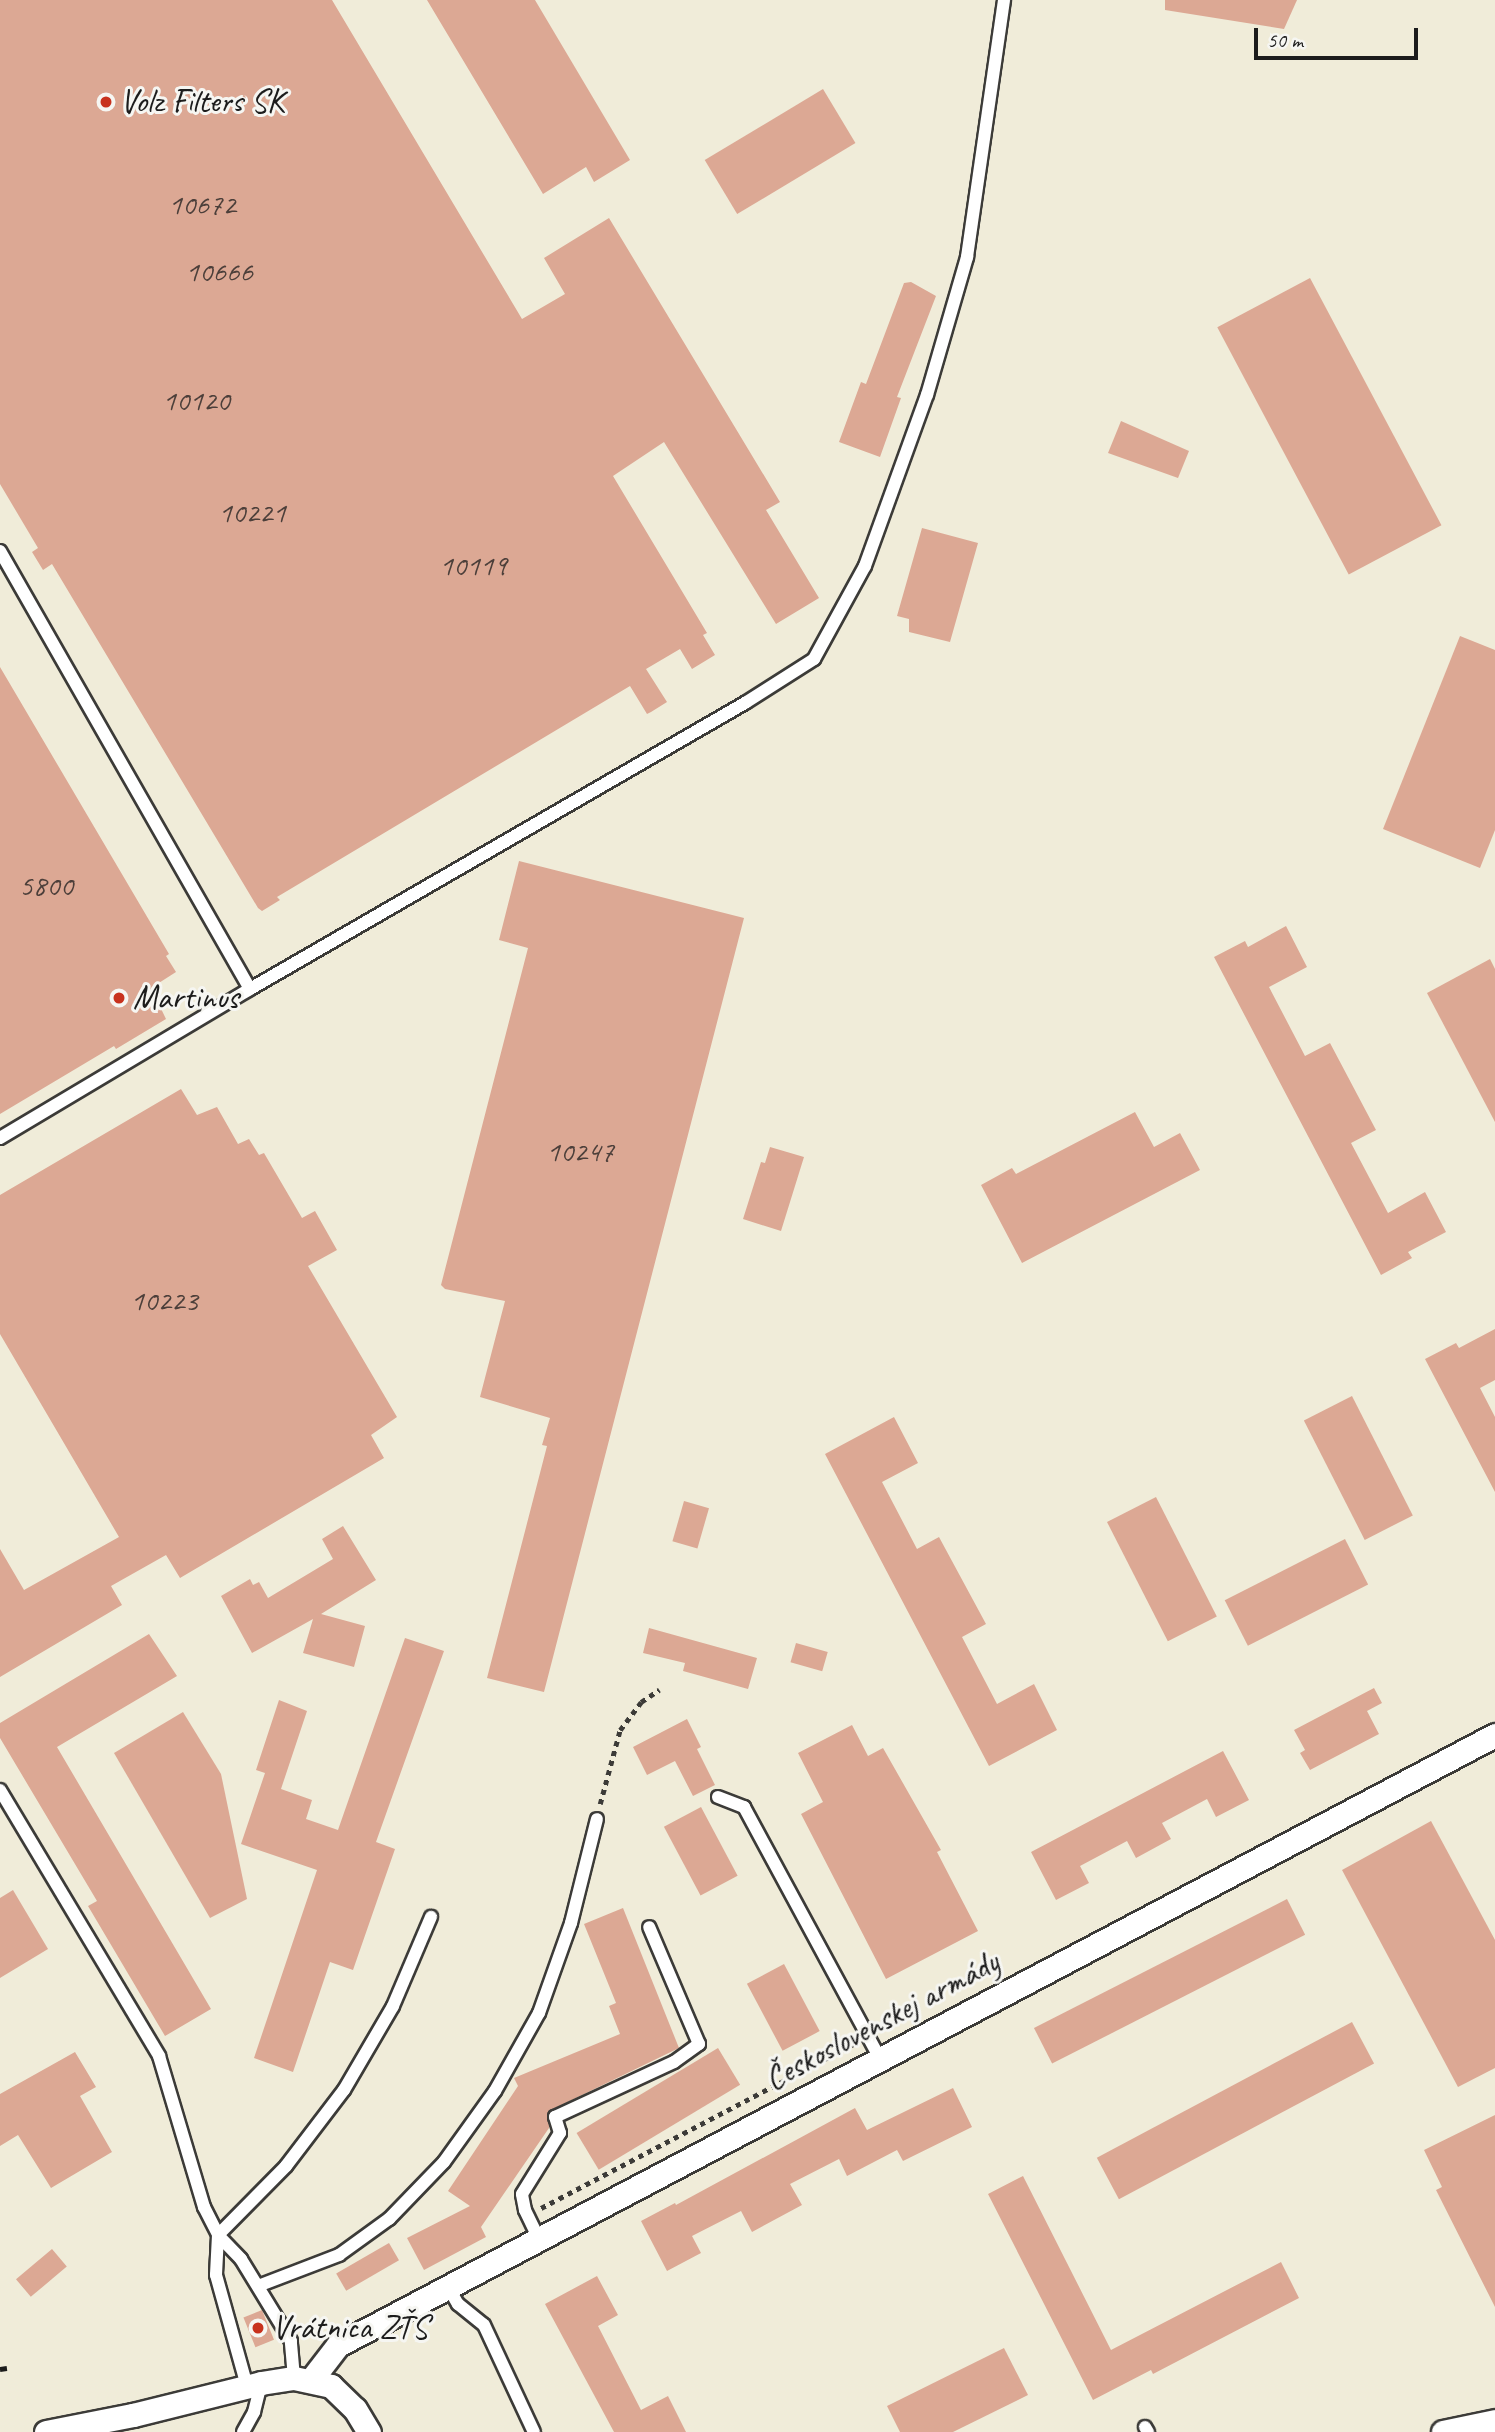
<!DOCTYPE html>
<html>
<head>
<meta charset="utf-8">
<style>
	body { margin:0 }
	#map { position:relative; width:1495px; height:2432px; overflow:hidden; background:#f0ecd9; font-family:Caveat,sans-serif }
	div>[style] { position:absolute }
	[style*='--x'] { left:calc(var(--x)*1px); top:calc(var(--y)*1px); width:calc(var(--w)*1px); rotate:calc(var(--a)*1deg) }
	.building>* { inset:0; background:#dca894; transform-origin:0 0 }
	.path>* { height:4.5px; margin-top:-2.25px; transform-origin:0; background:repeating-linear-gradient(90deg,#3c3b38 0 5px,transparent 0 10px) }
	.roads { filter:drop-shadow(2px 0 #3c3b38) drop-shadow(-2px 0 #3c3b38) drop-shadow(0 2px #3c3b38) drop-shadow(0 -2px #3c3b38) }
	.lane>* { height:12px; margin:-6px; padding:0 6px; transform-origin:6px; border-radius:6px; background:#fff }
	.street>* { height:23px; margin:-11.5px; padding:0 11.5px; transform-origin:11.5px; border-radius:11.5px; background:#fff }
	.rail>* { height:5px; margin-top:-2.5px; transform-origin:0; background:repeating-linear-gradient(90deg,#1c1c1c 0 10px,transparent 0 15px) }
	.dots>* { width:19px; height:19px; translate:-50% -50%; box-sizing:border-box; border:4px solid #f6f6f2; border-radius:50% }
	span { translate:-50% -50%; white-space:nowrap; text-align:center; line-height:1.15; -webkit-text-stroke:6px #f6f6f2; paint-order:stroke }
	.number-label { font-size:30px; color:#4c3f3a }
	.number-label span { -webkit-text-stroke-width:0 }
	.poi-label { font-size:33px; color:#1c1c1c }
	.left { translate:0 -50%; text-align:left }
	.street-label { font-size:33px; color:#1c1c1c }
	.scale { position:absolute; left:1254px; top:28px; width:164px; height:32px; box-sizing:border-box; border:4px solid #1c1c1c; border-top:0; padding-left:9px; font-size:21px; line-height:24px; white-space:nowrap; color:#1c1c1c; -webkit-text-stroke:5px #f6f6f2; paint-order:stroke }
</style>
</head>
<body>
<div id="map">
	<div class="building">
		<div style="clip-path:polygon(0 0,332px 0,522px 319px,565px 294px,544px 258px,609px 218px,780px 502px,766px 510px,819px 598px,776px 624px,664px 442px,613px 476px,707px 633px,703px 635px,715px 655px,692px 669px,680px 649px,646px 669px,667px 702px,651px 712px,647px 714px,630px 686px,277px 897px,280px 900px,262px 911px,258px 908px,52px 564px,43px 570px,32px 552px,38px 548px,0 484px)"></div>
		<div style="clip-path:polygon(427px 0,535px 0,630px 160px,594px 182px,586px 167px,543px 194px)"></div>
		<div style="clip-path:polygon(1165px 0,1297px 0,1284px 29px,1165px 10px)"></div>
		<div style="left:823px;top:89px;width:63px;height:138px;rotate:59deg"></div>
		<div style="left:1310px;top:278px;width:280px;height:105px;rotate:62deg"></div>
		<div style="clip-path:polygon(911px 282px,936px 296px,897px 397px,901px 398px,880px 457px,839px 442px,861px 382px,866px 384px,904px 283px)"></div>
		<div style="clip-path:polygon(1121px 421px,1189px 451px,1178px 478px,1108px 453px)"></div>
		<div style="clip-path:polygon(922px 528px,978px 543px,950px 642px,909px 632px,909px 619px,897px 616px)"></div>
		<div style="clip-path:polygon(1460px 636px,1495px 650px,1495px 830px,1480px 868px,1383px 829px)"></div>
		<div style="clip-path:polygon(0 667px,169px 954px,166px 956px,176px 972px,151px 988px,166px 1019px,116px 1049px,114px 1046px,0 1114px)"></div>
		<div style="clip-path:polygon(519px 861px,744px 918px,544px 1692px,487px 1678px,547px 1446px,542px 1445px,550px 1418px,480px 1397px,505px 1301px,445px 1289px,441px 1285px,528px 948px,499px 940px)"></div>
		<div style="clip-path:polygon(1286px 926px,1307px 967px,1269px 987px,1305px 1056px,1330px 1043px,1376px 1130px,1351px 1143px,1388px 1213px,1425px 1192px,1446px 1232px,1408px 1252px,1412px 1258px,1381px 1275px,1214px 957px,1245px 941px,1248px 947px)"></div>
		<div style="clip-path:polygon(1490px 959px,1495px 969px,1495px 1122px,1427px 993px)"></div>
		<div style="clip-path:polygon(181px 1089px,197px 1115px,217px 1107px,238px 1144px,249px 1139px,259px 1155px,264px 1153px,302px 1218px,315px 1211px,337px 1250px,308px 1266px,397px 1417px,371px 1435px,384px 1458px,180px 1578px,166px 1555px,111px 1586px,122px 1605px,0 1677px,0 1549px,24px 1590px,119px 1537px,0 1334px,0 1195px)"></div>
		<div style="clip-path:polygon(1135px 1112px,1154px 1147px,1180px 1133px,1200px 1170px,1022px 1263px,981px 1185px,1012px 1168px,1016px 1174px)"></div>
		<div style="clip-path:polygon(770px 1147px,804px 1157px,781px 1231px,743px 1219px,761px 1162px,765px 1163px)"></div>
		<div style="clip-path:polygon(1495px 1329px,1495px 1380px,1480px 1388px,1495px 1417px,1495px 1492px,1425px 1359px,1456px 1343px,1459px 1348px)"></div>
		<div style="left:1352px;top:1396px;width:134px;height:54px;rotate:63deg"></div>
		<div style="clip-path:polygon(894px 1417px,918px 1463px,882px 1482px,917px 1549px,939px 1537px,986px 1624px,962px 1637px,997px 1704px,1034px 1684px,1057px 1730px,989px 1766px,825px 1454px)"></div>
		<div style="left:1156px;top:1497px;width:134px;height:55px;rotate:63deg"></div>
		<div style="left:684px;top:1501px;width:26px;height:42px;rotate:16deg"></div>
		<div style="clip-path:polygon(343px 1526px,376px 1580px,321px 1614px,365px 1626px,354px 1667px,303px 1653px,313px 1619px,252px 1653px,221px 1596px,250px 1579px,253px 1585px,259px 1582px,268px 1598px,333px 1559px,322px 1539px)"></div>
		<div style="left:1345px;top:1539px;width:51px;height:135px;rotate:63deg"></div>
		<div style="clip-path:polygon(649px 1628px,757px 1658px,748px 1689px,683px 1671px,685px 1663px,643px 1653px)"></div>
		<div style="clip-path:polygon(149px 1634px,177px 1676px,57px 1747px,211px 2009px,165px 2036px,88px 1906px,97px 1901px,0 1738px,0 1723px)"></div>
		<div style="clip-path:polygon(405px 1638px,444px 1651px,376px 1842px,395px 1849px,353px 1970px,330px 1962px,293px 2072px,254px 2058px,317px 1870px,241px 1844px,265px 1773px,256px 1770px,279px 1700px,307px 1711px,281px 1789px,312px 1800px,306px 1819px,338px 1830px)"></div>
		<div style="left:796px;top:1643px;width:33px;height:20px;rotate:16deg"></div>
		<div style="clip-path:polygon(1374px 1688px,1382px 1703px,1367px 1711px,1379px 1734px,1310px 1770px,1300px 1753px,1305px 1750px,1294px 1730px)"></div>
		<div style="clip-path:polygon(183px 1712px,221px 1774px,247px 1899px,210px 1918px,114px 1753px)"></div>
		<div style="clip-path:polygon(687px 1719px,701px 1747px,697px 1749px,715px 1785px,693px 1796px,675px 1761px,647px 1775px,633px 1747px)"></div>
		<div style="clip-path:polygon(852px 1725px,868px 1756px,883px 1748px,941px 1850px,937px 1852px,978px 1931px,886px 1979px,801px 1814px,823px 1802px,798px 1753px)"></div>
		<div style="clip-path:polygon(1223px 1751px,1249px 1800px,1216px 1817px,1207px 1799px,1162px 1823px,1171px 1839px,1136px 1858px,1127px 1841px,1080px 1866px,1089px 1883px,1056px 1900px,1031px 1852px)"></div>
		<div style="left:701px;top:1807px;width:78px;height:42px;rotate:62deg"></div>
		<div style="clip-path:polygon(1431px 1821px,1495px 1940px,1495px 2068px,1458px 2087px,1342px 1870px)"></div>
		<div style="clip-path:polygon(13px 1890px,48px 1949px,0 1978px,0 1898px)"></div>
		<div style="left:1287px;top:1899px;width:40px;height:284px;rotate:63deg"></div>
		<div style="clip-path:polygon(623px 1908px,679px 2048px,549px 2111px,549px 2128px,481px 2227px,486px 2237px,424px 2270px,407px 2238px,470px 2206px,448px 2191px,518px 2086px,514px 2078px,620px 2034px,609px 2006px,616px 2003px,584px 1924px)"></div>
		<div style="left:784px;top:1964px;width:76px;height:42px;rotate:62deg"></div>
		<div style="left:1352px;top:2022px;width:47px;height:289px;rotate:62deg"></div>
		<div style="left:718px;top:2048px;width:43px;height:165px;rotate:59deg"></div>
		<div style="clip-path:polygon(75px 2052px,96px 2087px,80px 2096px,112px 2152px,51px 2188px,18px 2135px,0 2146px,0 2094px)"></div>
		<div style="clip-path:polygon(953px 2088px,972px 2127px,903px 2161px,897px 2150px,847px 2176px,839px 2159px,790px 2184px,802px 2205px,752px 2232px,741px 2211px,692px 2236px,701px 2253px,667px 2271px,641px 2221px,675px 2203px,676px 2205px,855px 2108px,867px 2130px)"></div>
		<div style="clip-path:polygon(1495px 2115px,1495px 2307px,1436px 2190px,1442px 2187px,1424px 2150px)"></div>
		<div style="clip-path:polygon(1023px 2176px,1111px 2350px,1281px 2262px,1299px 2298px,1153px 2374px,1151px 2370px,1093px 2400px,988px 2194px)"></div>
		<div style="left:389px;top:2243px;width:20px;height:61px;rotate:60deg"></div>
		<div style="left:52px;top:2249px;width:23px;height:47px;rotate:50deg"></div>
		<div style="clip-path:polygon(597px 2276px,618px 2315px,598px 2326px,641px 2410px,668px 2396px,686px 2432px,614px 2432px,545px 2304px)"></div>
		<div style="left:262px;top:2310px;width:32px;height:20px;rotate:68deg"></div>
		<div style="clip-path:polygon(1004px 2348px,1028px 2395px,953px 2432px,900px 2432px,887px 2406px)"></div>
	</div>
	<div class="path">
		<div style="--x:600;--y:1804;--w:77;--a:-74.9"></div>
		<div style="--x:620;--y:1730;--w:35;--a:-53"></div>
		<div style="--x:641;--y:1702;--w:22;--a:-34"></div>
		<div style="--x:541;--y:2208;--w:355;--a:-27.7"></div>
	</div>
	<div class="roads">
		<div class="lane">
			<div style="--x:0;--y:551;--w:504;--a:60.28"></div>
			<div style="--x:250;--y:989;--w:291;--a:149.2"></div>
			<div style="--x:250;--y:989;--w:572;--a:-30.02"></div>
			<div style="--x:745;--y:703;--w:82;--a:-32.5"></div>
			<div style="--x:814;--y:659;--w:106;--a:-61.3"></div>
			<div style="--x:865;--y:566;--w:182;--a:-70.1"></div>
			<div style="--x:927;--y:395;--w:144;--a:-73.8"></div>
			<div style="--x:967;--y:257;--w:260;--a:-81.8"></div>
			<div style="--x:0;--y:1790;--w:310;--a:59.1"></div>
			<div style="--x:159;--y:2056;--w:158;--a:73.4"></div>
			<div style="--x:204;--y:2207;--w:31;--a:63"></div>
			<div style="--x:218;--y:2235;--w:40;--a:92.9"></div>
			<div style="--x:216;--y:2275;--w:115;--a:74.4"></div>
			<div style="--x:718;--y:1797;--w:28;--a:21"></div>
			<div style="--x:744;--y:1807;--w:286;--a:61.6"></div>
			<div style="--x:539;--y:2239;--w:32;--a:-116"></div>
			<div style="--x:525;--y:2210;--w:16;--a:-101"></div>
			<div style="--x:522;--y:2194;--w:72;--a:-58.1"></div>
			<div style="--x:560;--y:2133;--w:17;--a:-107"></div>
			<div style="--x:555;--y:2117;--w:131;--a:-24.8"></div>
			<div style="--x:674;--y:2062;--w:31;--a:-36"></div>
			<div style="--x:699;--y:2044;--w:127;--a:-113.1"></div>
			<div style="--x:258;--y:2286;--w:87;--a:-20.9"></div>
			<div style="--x:339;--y:2255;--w:62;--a:-35.8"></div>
			<div style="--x:389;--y:2219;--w:79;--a:-46"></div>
			<div style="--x:444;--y:2162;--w:87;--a:-54.3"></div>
			<div style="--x:495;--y:2091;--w:90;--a:-60.6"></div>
			<div style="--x:539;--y:2013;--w:96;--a:-70.4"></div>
			<div style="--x:571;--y:1923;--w:107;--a:-76"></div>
			<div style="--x:448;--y:2287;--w:20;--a:60"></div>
			<div style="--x:458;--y:2304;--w:33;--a:39"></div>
			<div style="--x:484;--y:2325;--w:118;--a:65"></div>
			<div style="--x:294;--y:2378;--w:37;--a:-95"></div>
			<div style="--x:291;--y:2341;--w:96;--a:-121.4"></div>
			<div style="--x:241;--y:2259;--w:33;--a:-134"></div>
			<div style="--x:218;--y:2235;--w:97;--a:-45.4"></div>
			<div style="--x:286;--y:2166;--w:96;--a:-52.7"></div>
			<div style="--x:344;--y:2090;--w:97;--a:-59.7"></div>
			<div style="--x:393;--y:2006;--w:97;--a:-66.9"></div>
			<div style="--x:1145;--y:2427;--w:6;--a:59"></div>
			<div style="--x:243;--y:2432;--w:23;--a:-61"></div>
			<div style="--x:254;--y:2412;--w:30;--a:-76"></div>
		</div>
		<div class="street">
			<div style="--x:311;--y:2380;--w:44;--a:-52.4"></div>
			<div style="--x:338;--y:2345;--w:1308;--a:-27.8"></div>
			<div style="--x:46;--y:2432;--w:89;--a:-11.1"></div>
			<div style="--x:133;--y:2415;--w:132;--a:-14"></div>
			<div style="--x:261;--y:2383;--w:33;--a:-9"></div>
			<div style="--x:294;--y:2378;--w:38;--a:12"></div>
			<div style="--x:331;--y:2386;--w:33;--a:44"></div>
			<div style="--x:355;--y:2409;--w:27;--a:59"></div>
			<div style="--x:1443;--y:2432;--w:53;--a:-11.9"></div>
		</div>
	</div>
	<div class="rail">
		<div style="--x:0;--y:2369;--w:7;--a:-8"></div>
	</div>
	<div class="dots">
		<div style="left:106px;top:102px;background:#c8321e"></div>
		<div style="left:119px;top:998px;background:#c8321e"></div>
		<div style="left:258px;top:2328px;background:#c8321e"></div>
	</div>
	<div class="number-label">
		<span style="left:202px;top:204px">10672</span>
		<span style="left:219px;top:271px">10666</span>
		<span style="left:196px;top:400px">10120</span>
		<span style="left:252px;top:512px">10221</span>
		<span style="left:473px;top:565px">10119</span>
		<span style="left:46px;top:885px">5800</span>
		<span style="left:580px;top:1151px">10247</span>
		<span style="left:164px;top:1300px">10223</span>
	</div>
	<div class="poi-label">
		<span class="left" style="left:120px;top:102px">Volz Filters SK</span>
		<span class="left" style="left:133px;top:998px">Martinus</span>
		<span class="left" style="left:272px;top:2328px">Vrátnica ZŤS</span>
	</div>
	<div class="street-label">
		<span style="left:882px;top:2021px;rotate:-28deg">Československej armády</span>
	</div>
	<div class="scale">50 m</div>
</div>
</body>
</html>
